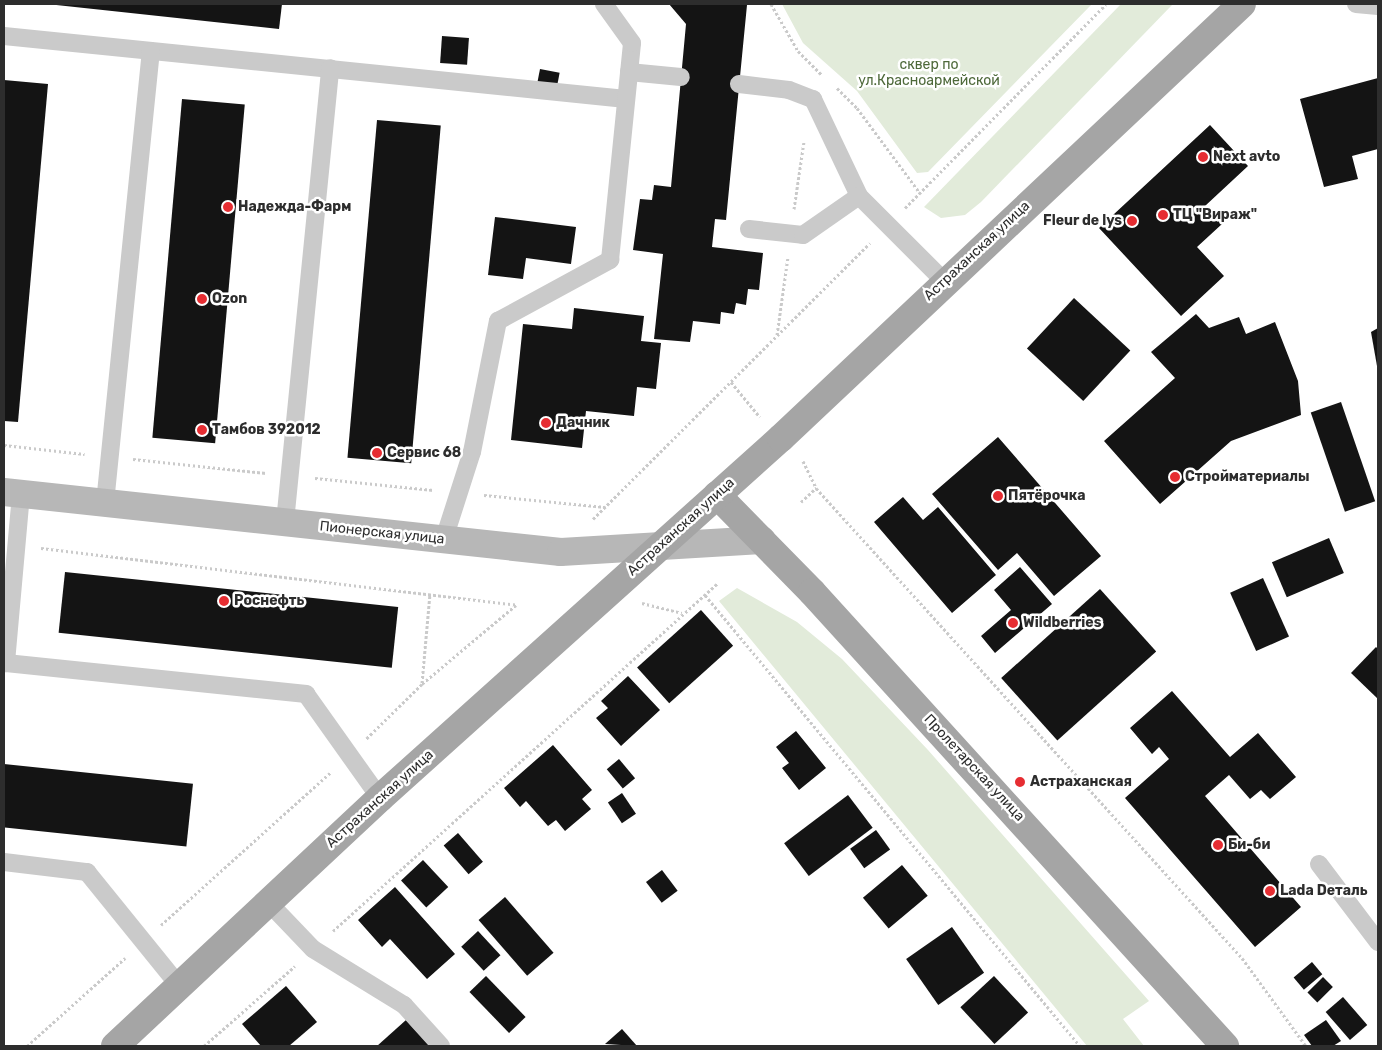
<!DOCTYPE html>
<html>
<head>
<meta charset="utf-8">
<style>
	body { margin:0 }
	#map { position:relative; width:1382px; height:1050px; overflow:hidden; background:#fff; font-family:Rubik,sans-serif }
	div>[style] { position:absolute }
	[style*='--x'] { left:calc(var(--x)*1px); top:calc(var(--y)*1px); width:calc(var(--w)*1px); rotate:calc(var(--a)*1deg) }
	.green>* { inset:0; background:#e2ebda }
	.building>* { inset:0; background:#141414; transform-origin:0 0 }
	.path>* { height:3px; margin-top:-1.5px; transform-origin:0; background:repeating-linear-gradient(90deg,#cacaca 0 2.5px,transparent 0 5px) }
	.service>* { height:18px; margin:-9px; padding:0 9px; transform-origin:9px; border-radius:9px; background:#cacaca }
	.secondary>* { height:28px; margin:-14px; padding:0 14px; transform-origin:14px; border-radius:14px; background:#b7b7b7 }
	.primary>* { height:28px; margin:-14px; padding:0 14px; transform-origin:14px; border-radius:14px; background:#a5a5a5 }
	.dots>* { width:14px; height:14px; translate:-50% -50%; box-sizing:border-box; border:2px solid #fff; border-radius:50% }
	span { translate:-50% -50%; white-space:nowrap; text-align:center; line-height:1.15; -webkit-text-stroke:5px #fff; paint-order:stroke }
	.park-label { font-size:14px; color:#4e693a }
	.poi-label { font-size:14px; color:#2d2d2d; font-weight:700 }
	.left { translate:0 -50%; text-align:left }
	.right { translate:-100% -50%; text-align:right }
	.street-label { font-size:14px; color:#2d2d2d }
	.frame { position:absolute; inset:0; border:5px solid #2d2d2d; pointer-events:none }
</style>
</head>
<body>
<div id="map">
	<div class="green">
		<div style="clip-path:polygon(782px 4px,1092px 4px,928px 172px,917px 173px,857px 91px,803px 43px)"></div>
		<div style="clip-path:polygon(1121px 4px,1173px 4px,981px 202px,965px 215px,941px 218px,924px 207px)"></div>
		<div style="clip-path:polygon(737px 588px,797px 622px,842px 659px,928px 750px,1149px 1001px,1123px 1019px,1144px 1046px,1087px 1046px,719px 601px)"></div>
	</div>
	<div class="building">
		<div style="clip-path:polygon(47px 4px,282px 4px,279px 29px)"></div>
		<div style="clip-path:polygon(669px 4px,747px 5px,726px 220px,715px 219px,712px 247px,763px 253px,759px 290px,748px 289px,746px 305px,736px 303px,734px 314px,721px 312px,720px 324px,693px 321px,690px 342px,654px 339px,663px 254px,633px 250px,640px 199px,652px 200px,654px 185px,671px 187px,686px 24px)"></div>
		<div style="left:442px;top:36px;width:27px;height:27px;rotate:4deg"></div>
		<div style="left:540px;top:69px;width:20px;height:21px;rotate:11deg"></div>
		<div style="clip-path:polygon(1378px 78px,1378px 149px,1352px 156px,1358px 179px,1324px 187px,1300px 99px)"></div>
		<div style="clip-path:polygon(4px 80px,48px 84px,18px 422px,4px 421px)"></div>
		<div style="left:182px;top:99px;width:63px;height:340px;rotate:5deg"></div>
		<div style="left:377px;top:120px;width:64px;height:339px;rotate:5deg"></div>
		<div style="clip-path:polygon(1210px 125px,1248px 166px,1205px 206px,1222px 224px,1197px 247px,1224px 276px,1181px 316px,1099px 228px)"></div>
		<div style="clip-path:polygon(495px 217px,576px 227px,571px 264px,526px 258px,523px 279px,488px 275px)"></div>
		<div style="left:1074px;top:298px;width:77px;height:69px;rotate:43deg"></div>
		<div style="clip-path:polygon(574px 308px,644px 316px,641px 341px,661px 343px,656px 389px,637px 387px,634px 416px,586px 411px,582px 448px,511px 440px,523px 324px,572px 329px)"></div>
		<div style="clip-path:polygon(1196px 314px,1209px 328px,1239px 317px,1246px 334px,1275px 322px,1298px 381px,1301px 415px,1231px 441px,1160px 504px,1104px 441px,1175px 378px,1151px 352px)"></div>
		<div style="clip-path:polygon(1378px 328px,1378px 366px,1377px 366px,1371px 332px)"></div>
		<div style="left:1341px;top:402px;width:105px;height:32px;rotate:71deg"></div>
		<div style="clip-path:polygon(998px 437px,1101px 556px,1054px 596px,1017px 553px,998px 570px,932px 494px)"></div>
		<div style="clip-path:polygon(903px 497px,923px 520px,938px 507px,996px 575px,952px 613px,874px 522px)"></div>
		<div style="left:1329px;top:538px;width:38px;height:62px;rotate:67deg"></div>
		<div style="clip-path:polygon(1020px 567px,1052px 604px,995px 653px,981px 636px,1011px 610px,994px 590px)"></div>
		<div style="left:65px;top:572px;width:335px;height:61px;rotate:6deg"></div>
		<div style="left:1263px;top:578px;width:64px;height:36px;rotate:66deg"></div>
		<div style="left:1100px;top:589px;width:84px;height:133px;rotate:48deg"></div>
		<div style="left:701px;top:610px;width:48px;height:86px;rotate:48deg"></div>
		<div style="clip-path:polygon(1376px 647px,1378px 649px,1378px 699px,1351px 673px)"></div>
		<div style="clip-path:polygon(628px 676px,660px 710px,621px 746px,596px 718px,608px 708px,601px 701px)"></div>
		<div style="clip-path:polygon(1172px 691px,1230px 757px,1258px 733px,1296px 777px,1270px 799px,1261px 790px,1250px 799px,1229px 775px,1205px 796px,1301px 907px,1255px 947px,1125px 798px,1169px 759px,1159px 747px,1152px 754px,1130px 728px)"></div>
		<div style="clip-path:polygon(796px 731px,826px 768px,799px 790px,782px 768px,789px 763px,776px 747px)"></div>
		<div style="clip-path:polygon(553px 745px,592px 790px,582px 799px,591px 809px,565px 831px,556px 820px,548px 826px,526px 801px,520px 807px,504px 788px)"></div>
		<div style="left:619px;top:759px;width:25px;height:16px;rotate:50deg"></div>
		<div style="left:4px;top:764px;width:190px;height:63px;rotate:6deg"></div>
		<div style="left:622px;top:793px;width:25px;height:17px;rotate:56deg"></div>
		<div style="left:848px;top:795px;width:41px;height:80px;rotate:53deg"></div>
		<div style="left:876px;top:830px;width:24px;height:32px;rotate:54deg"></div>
		<div style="left:458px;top:833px;width:38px;height:19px;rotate:49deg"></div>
		<div style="left:423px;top:860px;width:37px;height:30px;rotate:47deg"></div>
		<div style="left:902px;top:865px;width:40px;height:51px;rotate:50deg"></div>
		<div style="left:662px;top:870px;width:26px;height:20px;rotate:53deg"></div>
		<div style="clip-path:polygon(395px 887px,455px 954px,427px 979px,390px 939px,382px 947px,358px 920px)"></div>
		<div style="left:505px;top:897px;width:74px;height:35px;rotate:49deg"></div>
		<div style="left:952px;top:927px;width:56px;height:56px;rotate:55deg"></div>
		<div style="left:478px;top:931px;width:33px;height:23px;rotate:47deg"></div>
		<div style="left:1312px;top:962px;width:16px;height:24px;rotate:50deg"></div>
		<div style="left:486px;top:976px;width:57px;height:23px;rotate:46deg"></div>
		<div style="left:994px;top:976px;width:50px;height:46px;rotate:47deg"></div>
		<div style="left:1323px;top:977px;width:14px;height:22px;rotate:45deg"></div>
		<div style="clip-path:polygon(286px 986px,317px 1022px,289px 1046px,261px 1046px,242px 1024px)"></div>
		<div style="left:1343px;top:997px;width:37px;height:23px;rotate:49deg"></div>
		<div style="clip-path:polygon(406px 1020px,430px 1046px,377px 1046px)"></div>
		<div style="clip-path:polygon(1326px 1020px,1341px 1041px,1333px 1046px,1312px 1046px,1304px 1035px)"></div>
		<div style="clip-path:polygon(622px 1029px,637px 1046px,605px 1044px)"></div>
	</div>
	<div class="path">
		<div style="--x:771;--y:4;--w:54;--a:60.1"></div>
		<div style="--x:798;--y:51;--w:33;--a:45"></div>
		<div style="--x:837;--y:88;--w:28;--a:45"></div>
		<div style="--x:857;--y:108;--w:106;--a:53.5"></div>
		<div style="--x:905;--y:208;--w:286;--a:-45.4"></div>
		<div style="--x:794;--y:209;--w:69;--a:-81.6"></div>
		<div style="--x:777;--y:335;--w:79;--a:-82"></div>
		<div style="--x:731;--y:382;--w:45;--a:50.4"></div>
		<div style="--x:4;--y:445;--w:81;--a:6.3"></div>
		<div style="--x:133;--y:459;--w:134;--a:6"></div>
		<div style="--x:803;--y:461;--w:30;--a:64"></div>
		<div style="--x:816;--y:488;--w:634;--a:47.81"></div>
		<div style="--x:1242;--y:958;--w:109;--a:54"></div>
		<div style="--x:315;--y:478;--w:119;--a:5.8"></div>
		<div style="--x:484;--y:495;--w:122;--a:5.7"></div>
		<div style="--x:801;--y:502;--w:21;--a:-43"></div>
		<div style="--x:593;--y:519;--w:391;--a:-44.9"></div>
		<div style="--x:41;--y:548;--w:478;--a:6.8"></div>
		<div style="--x:516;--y:605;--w:123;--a:140"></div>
		<div style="--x:422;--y:684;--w:78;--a:135.5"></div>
		<div style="--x:705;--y:595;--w:587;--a:50.26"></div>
		<div style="--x:642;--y:603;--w:41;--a:14"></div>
		<div style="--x:422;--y:683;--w:90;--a:-84.9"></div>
		<div style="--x:161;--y:925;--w:229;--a:-42"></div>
		<div style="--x:333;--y:931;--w:519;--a:-42.11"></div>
		<div style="--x:27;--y:1046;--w:132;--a:-41.9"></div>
		<div style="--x:204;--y:1046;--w:121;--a:-41.3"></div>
	</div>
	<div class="service">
		<div style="--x:1356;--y:4;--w:22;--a:5"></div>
		<div style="--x:4;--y:36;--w:625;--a:5.78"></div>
		<div style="--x:629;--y:72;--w:52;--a:5.5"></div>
		<div style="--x:739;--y:84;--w:50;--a:6.8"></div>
		<div style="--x:789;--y:90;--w:26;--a:21"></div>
		<div style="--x:813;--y:99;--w:107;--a:64.6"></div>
		<div style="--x:749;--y:229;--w:54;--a:6.3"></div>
		<div style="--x:803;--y:235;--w:68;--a:-34.9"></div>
		<div style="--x:859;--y:196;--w:120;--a:45"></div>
		<div style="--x:21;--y:494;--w:170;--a:95.1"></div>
		<div style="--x:6;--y:663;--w:302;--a:5.9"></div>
		<div style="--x:306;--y:694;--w:128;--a:54.6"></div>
		<div style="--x:105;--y:503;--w:454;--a:-84.2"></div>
		<div style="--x:285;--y:522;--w:456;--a:-84.3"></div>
		<div style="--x:444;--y:539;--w:91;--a:-72.2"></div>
		<div style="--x:472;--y:452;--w:134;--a:-78.8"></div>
		<div style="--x:498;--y:321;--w:128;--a:-28.6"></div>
		<div style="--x:610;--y:260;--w:218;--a:-84.2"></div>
		<div style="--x:632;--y:43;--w:48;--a:-125.7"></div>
		<div style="--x:4;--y:862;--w:84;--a:6.9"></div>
		<div style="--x:87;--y:872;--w:148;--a:51"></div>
		<div style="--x:1319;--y:864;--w:98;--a:52.9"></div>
		<div style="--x:268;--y:902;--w:65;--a:46.2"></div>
		<div style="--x:313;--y:949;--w:107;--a:31.6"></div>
		<div style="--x:404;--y:1005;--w:55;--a:47.9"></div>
	</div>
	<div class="secondary">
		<div style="--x:4;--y:492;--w:560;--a:6.15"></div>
		<div style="--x:561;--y:552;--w:201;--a:-3.4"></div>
	</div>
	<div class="primary">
		<div style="--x:717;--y:495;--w:136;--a:45.6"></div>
		<div style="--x:812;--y:592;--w:614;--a:47.71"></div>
		<div style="--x:115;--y:1046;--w:363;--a:-43.1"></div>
		<div style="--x:380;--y:798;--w:539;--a:-41.92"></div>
		<div style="--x:781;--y:438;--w:633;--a:-43.27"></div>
	</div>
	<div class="dots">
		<div style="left:1203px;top:157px;background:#e62d32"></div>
		<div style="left:228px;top:207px;background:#e62d32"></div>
		<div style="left:1163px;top:215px;background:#e62d32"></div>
		<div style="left:1132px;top:221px;background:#e62d32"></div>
		<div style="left:202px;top:299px;background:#e62d32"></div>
		<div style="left:546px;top:423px;background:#e62d32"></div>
		<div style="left:202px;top:430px;background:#e62d32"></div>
		<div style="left:377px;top:453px;background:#e62d32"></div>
		<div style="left:1175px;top:477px;background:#e62d32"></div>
		<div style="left:998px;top:496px;background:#e62d32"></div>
		<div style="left:224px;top:601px;background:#e62d32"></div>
		<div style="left:1013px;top:623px;background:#e62d32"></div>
		<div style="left:1020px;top:782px;background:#e62d32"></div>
		<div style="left:1218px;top:845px;background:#e62d32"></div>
		<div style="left:1270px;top:891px;background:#e62d32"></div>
	</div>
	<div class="park-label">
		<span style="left:929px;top:73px">сквер по<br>ул.Красноармейской</span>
	</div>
	<div class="poi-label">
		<span class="left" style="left:1213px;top:157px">Next avto</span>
		<span class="left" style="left:238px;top:207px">Надежда-Фарм</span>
		<span class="left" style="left:1173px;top:215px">ТЦ "Вираж"</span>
		<span class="right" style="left:1122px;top:221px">Fleur de lys</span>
		<span class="left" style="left:212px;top:299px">Ozon</span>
		<span class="left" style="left:556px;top:423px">Дачник</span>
		<span class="left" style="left:212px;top:430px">Тамбов 392012</span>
		<span class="left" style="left:387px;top:453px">Сервис 68</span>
		<span class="left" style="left:1185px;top:477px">Стройматериалы</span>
		<span class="left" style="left:1008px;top:496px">Пятёрочка</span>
		<span class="left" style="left:234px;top:601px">Роснефть</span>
		<span class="left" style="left:1023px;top:623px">Wildberries</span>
		<span class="left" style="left:1030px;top:782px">Астраханская</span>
		<span class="left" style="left:1228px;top:845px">Би-би</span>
		<span class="left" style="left:1280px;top:891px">Lada Dеталь</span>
	</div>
	<div class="street-label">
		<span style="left:977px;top:251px;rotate:-43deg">Астраханская улица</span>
		<span style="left:681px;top:527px;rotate:-42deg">Астраханская улица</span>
		<span style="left:382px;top:533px;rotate:6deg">Пионерская улица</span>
		<span style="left:974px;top:768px;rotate:47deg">Пролетарская улица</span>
		<span style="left:380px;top:799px;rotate:-42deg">Астраханская улица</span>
	</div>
	<div class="frame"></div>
</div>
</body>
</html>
